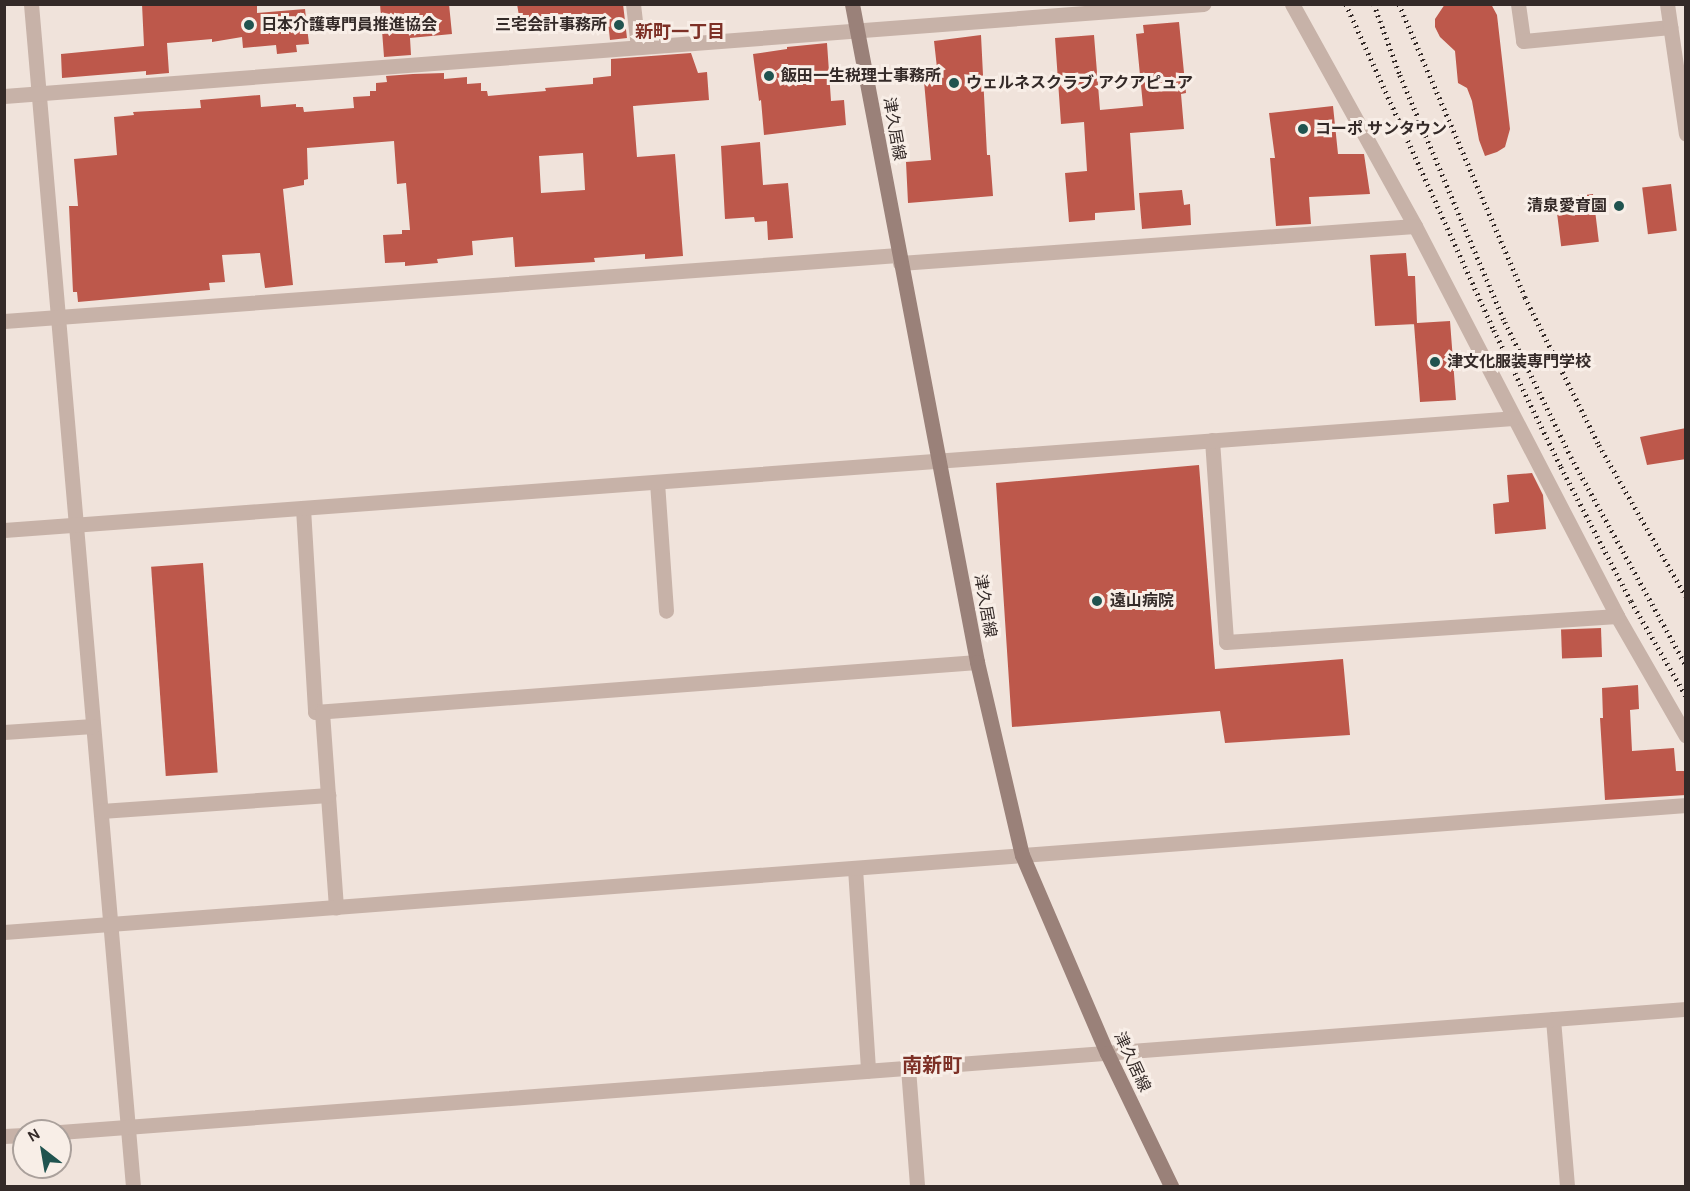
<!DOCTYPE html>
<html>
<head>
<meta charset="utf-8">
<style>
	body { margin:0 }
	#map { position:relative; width:1690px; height:1191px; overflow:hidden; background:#f0e3db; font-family:Karla,"Noto Sans JP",sans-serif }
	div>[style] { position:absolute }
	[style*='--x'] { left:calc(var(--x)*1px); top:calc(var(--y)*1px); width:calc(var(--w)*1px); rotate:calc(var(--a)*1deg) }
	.building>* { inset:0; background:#bd584b; transform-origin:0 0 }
	.minor>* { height:15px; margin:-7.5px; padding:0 7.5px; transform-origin:7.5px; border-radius:7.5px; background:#c7b2a8 }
	.secondary>* { height:15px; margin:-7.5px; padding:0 7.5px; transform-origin:7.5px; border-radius:7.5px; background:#9a8179 }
	.rail>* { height:4.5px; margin-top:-2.25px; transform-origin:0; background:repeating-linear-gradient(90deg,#342a28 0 1.5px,transparent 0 6px) }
	.dots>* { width:16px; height:16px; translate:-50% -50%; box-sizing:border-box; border:3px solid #f8eee7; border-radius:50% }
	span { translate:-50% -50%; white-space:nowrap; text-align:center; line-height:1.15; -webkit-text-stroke:6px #f8eee7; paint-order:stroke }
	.poi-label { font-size:16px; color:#342a28; font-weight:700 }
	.left { translate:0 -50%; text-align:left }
	.right { translate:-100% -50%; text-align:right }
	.street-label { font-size:16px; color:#342a28 }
	.neighbourhood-label { font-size:18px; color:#7d3026; font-weight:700 }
	.quarter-label { font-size:20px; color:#7d3026; font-weight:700 }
	.frame { position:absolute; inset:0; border:6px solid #342a28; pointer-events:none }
	.north { position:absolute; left:12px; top:1119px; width:60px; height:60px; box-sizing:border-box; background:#f8eee7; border:2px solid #aaa09b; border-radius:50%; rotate:329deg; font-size:16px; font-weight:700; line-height:24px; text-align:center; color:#342a28 }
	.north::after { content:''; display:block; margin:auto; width:21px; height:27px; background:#20534f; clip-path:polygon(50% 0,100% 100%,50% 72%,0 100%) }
</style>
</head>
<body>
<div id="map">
	<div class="building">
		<div style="clip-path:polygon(142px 4px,257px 4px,257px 13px,305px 9px,309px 44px,296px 45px,297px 52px,277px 54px,276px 45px,243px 48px,242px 37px,212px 42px,212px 39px,167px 43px,169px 73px,146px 75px,146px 71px,62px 78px,61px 54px,144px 46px)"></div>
		<div style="clip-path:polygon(380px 4px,449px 4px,452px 34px,410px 38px,411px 55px,384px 57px)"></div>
		<div style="clip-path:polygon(517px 4px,623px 4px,627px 38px,610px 40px,608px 21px,559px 25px,558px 21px,521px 28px)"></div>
		<div style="clip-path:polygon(1445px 4px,1491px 4px,1497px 15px,1510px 129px,1505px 147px,1497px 152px,1485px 156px,1479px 140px,1472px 101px,1467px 88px,1458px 83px,1455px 51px,1440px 37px,1435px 27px,1435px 19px)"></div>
		<div style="clip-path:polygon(1179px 22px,1186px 93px,1181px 94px,1184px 129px,1130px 133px,1135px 210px,1095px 213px,1095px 220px,1069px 222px,1065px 173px,1087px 171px,1084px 122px,1061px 124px,1055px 38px,1094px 35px,1100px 110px,1143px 106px,1136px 34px,1144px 33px,1143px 25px)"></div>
		<div style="clip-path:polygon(981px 35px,987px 155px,990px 155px,993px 196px,908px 203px,906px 162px,931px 160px,923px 70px,937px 68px,934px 41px)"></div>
		<div style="clip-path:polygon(827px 43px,831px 101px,844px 100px,846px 125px,764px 135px,761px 100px,759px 101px,753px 54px,787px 49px,787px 47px)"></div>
		<div style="clip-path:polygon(evenodd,691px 53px,698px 73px,707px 72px,709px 100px,633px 106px,637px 157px,675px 154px,683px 256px,645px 259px,645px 254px,594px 258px,595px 262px,515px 267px,513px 237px,472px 241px,473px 255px,437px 259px,438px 263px,405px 266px,405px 262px,385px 263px,383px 235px,402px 234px,402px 230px,410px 230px,406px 183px,397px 184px,394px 141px,307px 148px,308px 179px,304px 180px,304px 185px,283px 189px,293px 285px,265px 288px,260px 253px,222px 255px,225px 282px,209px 283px,210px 290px,78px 302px,77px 292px,73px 292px,69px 206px,78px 206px,74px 159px,117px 155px,114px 117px,134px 115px,133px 112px,201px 108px,200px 100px,260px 95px,261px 107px,296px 104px,296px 107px,303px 107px,304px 112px,354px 108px,353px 97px,370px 96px,370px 91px,376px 91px,376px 83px,387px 82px,386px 76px,413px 74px,444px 73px,444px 79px,467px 77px,467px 84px,481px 83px,481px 91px,487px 91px,488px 96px,546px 91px,545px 88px,593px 84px,593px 78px,611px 76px,611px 59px,691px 53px,583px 153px,585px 190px,541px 193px,539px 156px,583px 153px)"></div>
		<div style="clip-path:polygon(1333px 106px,1338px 154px,1364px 154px,1370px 194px,1309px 197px,1311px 224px,1276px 226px,1270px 158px,1275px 158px,1269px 113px)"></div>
		<div style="clip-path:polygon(760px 142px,763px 185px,788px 183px,793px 238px,768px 240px,767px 221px,755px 222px,754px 217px,725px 219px,721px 146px)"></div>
		<div style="left:1671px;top:184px;width:47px;height:29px;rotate:83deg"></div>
		<div style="clip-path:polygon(1182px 190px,1184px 205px,1190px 204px,1191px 225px,1142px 229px,1139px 193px)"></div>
		<div style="left:1593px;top:194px;width:48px;height:38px;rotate:83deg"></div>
		<div style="clip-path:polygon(1406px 253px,1408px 276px,1415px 276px,1417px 323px,1450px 321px,1456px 400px,1420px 402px,1414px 324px,1416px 324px,1375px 326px,1370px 255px)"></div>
		<div style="clip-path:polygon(1686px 428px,1686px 459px,1647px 465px,1640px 437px)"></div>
		<div style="clip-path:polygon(1199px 465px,1215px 669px,1343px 659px,1350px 735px,1225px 743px,1220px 711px,1012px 727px,996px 483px)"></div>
		<div style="clip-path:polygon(1532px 473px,1543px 495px,1546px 529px,1495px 534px,1493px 504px,1509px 502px,1507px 475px)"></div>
		<div style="left:203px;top:563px;width:210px;height:52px;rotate:86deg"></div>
		<div style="left:1601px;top:628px;width:29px;height:40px;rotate:88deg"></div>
		<div style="clip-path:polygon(1638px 685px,1639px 709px,1630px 710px,1632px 751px,1674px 748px,1676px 771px,1686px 771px,1686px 795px,1605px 800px,1600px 718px,1603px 718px,1602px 688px)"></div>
	</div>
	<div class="minor">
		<div style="--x:31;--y:4;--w:1186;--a:85.07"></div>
		<div style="--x:633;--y:4;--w:43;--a:83.4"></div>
		<div style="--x:1292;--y:4;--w:254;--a:61"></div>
		<div style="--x:1415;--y:226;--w:439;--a:62.6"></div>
		<div style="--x:1617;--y:616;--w:138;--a:60.1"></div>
		<div style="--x:1518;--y:4;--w:37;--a:82"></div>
		<div style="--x:1523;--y:41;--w:148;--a:-5.4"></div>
		<div style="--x:1667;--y:4;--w:131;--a:81.7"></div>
		<div style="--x:4;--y:96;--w:1203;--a:-4.39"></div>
		<div style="--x:900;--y:263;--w:516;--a:-4.11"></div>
		<div style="--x:4;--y:321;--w:896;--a:-4.22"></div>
		<div style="--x:1212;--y:440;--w:202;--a:86"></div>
		<div style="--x:1226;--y:642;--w:392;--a:-3.8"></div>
		<div style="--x:657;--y:482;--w:129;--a:86"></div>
		<div style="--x:303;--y:508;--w:204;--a:86.6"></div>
		<div style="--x:315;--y:712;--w:664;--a:-4.32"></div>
		<div style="--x:4;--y:530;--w:1513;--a:-4.24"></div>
		<div style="--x:322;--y:712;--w:196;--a:85.9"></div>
		<div style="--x:4;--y:732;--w:89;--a:-3.9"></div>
		<div style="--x:101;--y:811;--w:228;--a:-4"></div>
		<div style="--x:855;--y:868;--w:203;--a:86.3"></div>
		<div style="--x:4;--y:932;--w:1687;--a:-4.32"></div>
		<div style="--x:1553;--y:1019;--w:168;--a:85.2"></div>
		<div style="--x:908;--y:1068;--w:118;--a:85.6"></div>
		<div style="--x:60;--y:1132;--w:1631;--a:-4.33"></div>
		<div style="--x:4;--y:1136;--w:20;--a:-3"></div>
	</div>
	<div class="secondary">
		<div style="--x:852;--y:4;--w:670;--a:79.24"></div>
		<div style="--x:977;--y:662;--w:198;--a:76.9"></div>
		<div style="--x:1022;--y:855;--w:215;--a:66.8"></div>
		<div style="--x:1107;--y:1053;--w:148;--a:64.3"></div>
	</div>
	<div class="rail">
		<div style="--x:1346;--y:4;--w:358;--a:65.6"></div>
		<div style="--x:1494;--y:330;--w:153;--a:63.9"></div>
		<div style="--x:1561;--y:467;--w:151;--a:62.4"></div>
		<div style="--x:1631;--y:601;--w:110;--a:59.9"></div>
		<div style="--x:1374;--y:4;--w:76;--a:69.9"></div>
		<div style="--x:1400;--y:75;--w:268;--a:67"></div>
		<div style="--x:1505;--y:322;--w:150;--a:63.9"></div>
		<div style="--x:1571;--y:457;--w:238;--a:61.1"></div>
		<div style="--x:1399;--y:4;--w:319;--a:66.7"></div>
		<div style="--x:1525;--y:297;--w:165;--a:63.4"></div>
		<div style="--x:1599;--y:445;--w:174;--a:60.1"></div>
	</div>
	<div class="dots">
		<div style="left:249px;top:25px;background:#20534f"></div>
		<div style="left:619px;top:25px;background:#20534f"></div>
		<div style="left:769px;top:76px;background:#20534f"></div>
		<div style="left:954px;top:83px;background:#20534f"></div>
		<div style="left:1303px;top:129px;background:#20534f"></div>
		<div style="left:1619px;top:206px;background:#20534f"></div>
		<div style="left:1435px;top:362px;background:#20534f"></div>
		<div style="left:1097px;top:601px;background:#20534f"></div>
	</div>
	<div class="poi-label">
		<span class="left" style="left:261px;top:25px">日本介護専門員推進協会</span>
		<span class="right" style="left:607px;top:25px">三宅会計事務所</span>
		<span class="left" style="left:781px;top:76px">飯田一生税理士事務所</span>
		<span class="left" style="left:966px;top:83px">ウェルネスクラブ アクアピュア</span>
		<span class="left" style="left:1315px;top:129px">コーポ サンタウン</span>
		<span class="right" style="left:1607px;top:206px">清泉愛育園</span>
		<span class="left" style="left:1447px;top:362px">津文化服装専門学校</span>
		<span class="left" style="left:1110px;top:601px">遠山病院</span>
	</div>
	<div class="street-label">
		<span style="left:894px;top:129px;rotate:80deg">津久居線</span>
		<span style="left:985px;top:606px;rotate:80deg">津久居線</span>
		<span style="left:1132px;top:1062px;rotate:65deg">津久居線</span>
	</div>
	<div class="neighbourhood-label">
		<span style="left:680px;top:32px">新町一丁目</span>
	</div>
	<div class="quarter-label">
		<span style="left:932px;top:1065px">南新町</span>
	</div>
	<div class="frame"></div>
	<div class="north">N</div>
</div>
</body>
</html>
